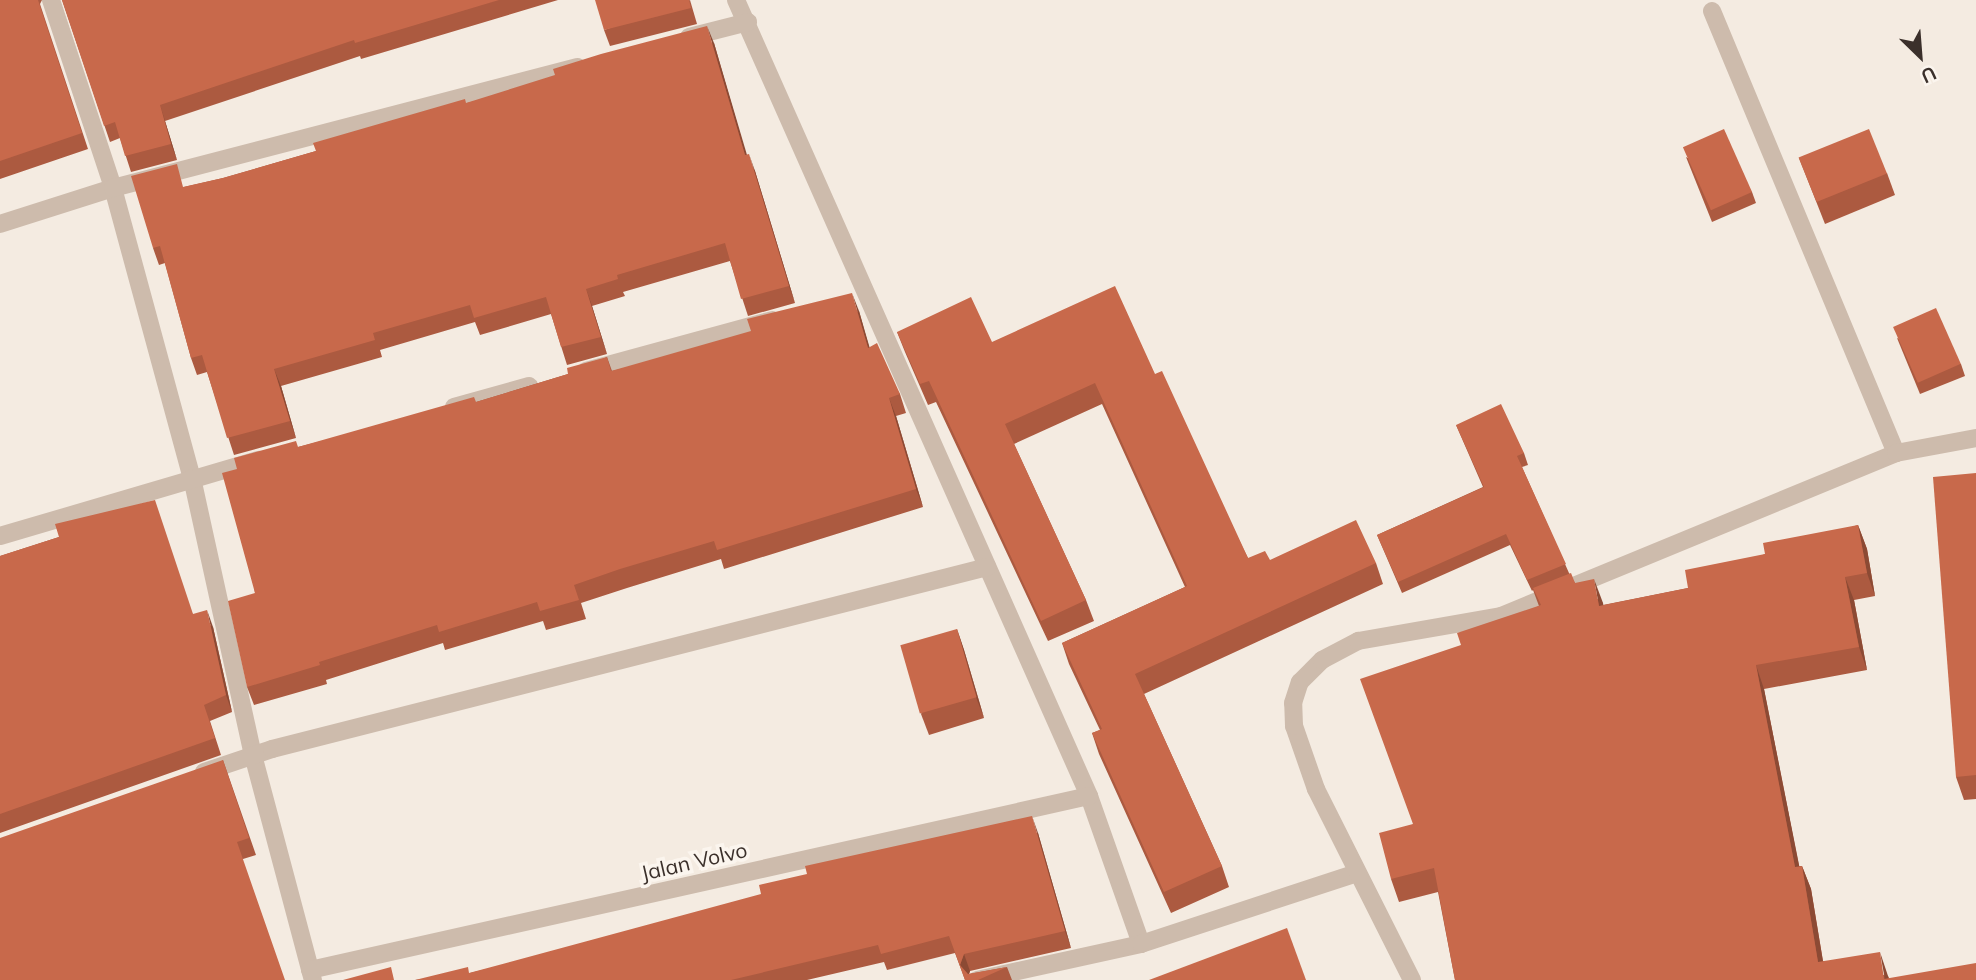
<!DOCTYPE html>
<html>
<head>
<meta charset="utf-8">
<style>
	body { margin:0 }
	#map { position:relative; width:1976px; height:980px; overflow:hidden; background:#f4ebe1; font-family:Mulish,sans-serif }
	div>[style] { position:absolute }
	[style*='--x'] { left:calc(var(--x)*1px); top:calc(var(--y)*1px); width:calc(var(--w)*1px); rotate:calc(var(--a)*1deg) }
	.lane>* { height:18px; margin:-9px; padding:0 9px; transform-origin:9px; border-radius:9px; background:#cdbbac }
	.street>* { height:18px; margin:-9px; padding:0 9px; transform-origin:9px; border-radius:9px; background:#cdbbac }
	.wall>* { inset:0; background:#ac5a40 }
	.shaded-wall>* { inset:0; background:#8c4a34 }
	.building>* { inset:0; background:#c8694b; transform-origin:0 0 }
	span { translate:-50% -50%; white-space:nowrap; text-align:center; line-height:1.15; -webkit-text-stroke:7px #fbf5ee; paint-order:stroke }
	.street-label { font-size:21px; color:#3b302b }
	.north { position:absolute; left:1885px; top:21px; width:70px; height:70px; -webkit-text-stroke:5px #fbf5ee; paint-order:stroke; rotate:155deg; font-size:19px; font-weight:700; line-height:28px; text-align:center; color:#3b302b }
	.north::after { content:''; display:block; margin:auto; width:24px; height:32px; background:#3b302b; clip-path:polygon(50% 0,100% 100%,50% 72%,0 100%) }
</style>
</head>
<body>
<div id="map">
	<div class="lane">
		<div style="--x:1712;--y:11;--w:479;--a:67.4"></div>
	</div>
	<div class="street">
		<div style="--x:51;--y:0;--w:198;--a:71.7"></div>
		<div style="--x:113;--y:188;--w:301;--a:74.8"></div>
		<div style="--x:192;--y:478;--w:284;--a:77.6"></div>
		<div style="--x:253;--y:755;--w:233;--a:75.1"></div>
		<div style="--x:736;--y:0;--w:871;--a:66.08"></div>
		<div style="--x:1089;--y:796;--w:157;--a:70.6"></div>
		<div style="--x:689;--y:37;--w:61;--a:-14.3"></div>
		<div style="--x:0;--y:224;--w:119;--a:-17.7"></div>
		<div style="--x:113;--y:188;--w:480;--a:-14.6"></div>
		<div style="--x:586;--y:371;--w:193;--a:-15.3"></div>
		<div style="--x:454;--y:407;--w:78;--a:-15.6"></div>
		<div style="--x:0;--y:536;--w:270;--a:-16.4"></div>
		<div style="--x:204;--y:772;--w:72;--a:-18.7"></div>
		<div style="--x:272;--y:749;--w:738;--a:-14.28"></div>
		<div style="--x:310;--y:970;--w:798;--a:-12.59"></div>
		<div style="--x:977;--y:980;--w:168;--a:-12.4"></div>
		<div style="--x:1141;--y:944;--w:227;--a:-18.2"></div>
		<div style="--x:1412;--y:980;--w:214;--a:-116.7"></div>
		<div style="--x:1316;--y:789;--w:67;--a:-109.2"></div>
		<div style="--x:1294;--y:726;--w:23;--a:-92"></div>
		<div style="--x:1293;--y:703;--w:22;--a:-72"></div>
		<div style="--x:1300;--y:682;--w:31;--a:-45"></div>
		<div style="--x:1322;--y:660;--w:41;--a:-27.8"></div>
		<div style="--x:1358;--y:641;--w:145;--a:-9.9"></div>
		<div style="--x:1501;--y:616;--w:427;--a:-22.4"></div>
		<div style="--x:1896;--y:453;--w:81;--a:-10.6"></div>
	</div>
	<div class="wall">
		<div style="clip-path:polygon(0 0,42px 0,40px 4px,88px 149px,0 179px)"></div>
		<div style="clip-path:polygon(62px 0,558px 0,361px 59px,360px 56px,165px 121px,177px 160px,131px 172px,120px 138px,110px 142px)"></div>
		<div style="clip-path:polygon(690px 0,697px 24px,610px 46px,604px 30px)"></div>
		<div style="clip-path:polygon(714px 43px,746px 155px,755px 171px,795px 303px,748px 316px,730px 261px,623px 292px,625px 296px,592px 306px,607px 354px,567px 365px,551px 314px,480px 335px,475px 322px,380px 350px,382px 357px,281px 386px,296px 438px,234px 455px,207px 372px,197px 375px,191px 358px,165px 263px,159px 265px,153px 248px,184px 187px,223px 178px,316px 151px,467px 103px)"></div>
		<div style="clip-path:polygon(1686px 157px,1752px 192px,1756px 203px,1712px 222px)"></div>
		<div style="clip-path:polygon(1799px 158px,1887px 173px,1895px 195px,1825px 224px)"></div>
		<div style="clip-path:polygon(859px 311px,869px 347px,900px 394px,906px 413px,896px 416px,923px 507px,724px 569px,721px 559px,627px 588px,581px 603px,586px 619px,546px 630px,543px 621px,445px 650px,443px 643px,326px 680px,327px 684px,254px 705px,247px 687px,255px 593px,237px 469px,298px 447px,476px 402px,568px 374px,607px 357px,612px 371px)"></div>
		<div style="clip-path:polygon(897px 332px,992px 342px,1155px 374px,1248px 558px,1270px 560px,1376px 563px,1383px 584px,1144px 694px,1222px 866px,1229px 887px,1171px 913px,1099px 754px,1092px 733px,1100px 730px,1069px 664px,1062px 643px,1185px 587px,1102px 404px,1014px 444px,1086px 600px,1094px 621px,1048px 641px,936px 402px,928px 405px,905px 352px)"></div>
		<div style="clip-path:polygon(1897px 338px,1961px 364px,1965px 376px,1920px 394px)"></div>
		<div style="clip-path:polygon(1456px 425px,1524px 453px,1528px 465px,1522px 467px,1569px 573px,1575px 583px,1603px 603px,1603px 605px,1688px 588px,1765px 554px,1858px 525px,1867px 549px,1875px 596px,1854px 600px,1867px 670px,1764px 689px,1799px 866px,1802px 866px,1811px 889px,1823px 961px,1888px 976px,1889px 978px,1976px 980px,1455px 980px,1438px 892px,1399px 902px,1391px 879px,1413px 824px,1461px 645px,1539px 606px,1533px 590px,1532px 591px,1510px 545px,1402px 593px,1377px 535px,1483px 487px)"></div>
		<div style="clip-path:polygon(1976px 473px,1976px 799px,1964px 800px,1956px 777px)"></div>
		<div style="clip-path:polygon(59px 537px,193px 614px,213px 627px,232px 712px,210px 721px,221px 755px,0 833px,0 556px)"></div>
		<div style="clip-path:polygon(957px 629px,964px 650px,984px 718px,929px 735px,921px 714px)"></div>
		<div style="clip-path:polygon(223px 760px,256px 855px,243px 859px,0 980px)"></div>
		<div style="clip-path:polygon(1038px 833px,1071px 948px,970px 971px,969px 974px,1007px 967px,1012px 980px,965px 980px,955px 953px,887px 970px,884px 962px,807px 980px,415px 980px,470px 973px)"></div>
	</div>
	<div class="shaded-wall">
		<div style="clip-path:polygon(707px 26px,714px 43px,752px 172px,745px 155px)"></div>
		<div style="clip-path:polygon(160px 105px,165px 121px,177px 160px,171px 144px)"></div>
		<div style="clip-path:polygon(749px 154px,755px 171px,795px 303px,789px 286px)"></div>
		<div style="clip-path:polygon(586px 289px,592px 306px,607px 354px,601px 337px)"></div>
		<div style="clip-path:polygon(852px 293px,859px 311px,875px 366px,868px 348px)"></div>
		<div style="clip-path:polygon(274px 369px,281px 386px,296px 438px,290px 421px)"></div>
		<div style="clip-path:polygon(889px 398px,896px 416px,923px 507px,916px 489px)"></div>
		<div style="clip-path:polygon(1858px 525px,1867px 549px,1875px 596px,1867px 573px)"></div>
		<div style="clip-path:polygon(1845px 577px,1854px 600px,1867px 670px,1859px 647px)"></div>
		<div style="clip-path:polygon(1594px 579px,1603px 603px,1608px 629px,1599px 606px)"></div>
		<div style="clip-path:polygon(207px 610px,213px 627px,232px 712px,226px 695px)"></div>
		<div style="clip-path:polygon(957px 629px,964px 650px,984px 718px,976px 697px)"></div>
		<div style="clip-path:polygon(1756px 665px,1764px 689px,1804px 890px,1795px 867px)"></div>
		<div style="clip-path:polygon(1032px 816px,1038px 833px,1071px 948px,1065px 931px)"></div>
		<div style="clip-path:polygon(1802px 866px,1811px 889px,1826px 980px,1818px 962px)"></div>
		<div style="clip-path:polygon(1880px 952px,1888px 976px,1889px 980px,1885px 980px)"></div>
		<div style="clip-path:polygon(964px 954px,970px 971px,967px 980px,960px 965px)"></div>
	</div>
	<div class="building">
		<div style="clip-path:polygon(0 0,38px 0,82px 133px,0 161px)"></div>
		<div style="clip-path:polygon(62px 0,499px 0,355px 43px,354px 40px,160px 105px,171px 144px,125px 156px,115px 122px,104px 126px)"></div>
		<div style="clip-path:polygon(595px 0,689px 0,691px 8px,604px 30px)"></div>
		<div style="clip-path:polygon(707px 26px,745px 155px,749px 154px,789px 286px,741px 299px,725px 243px,617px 275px,618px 279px,586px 289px,601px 337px,561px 347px,546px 297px,474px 318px,470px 305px,373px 333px,375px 340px,274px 369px,290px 421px,227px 438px,202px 355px,191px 358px,160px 246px,153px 248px,131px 176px,177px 164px,183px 187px,223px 178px,316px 151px,313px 143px,465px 99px,466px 103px,555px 75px,553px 69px,601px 54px)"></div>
		<div style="left:1724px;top:129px;width:69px;height:45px;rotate:66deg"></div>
		<div style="left:1869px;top:129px;width:48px;height:76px;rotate:68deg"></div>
		<div style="clip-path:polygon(1115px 286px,1155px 374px,1162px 371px,1248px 558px,1265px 551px,1270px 560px,1356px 520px,1376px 563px,1135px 674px,1222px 866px,1164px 892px,1092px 733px,1102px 729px,1062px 643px,1187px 586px,1095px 383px,1005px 424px,1086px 600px,1041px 621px,929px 381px,920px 384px,897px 332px,971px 297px,992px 342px)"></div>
		<div style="clip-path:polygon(852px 293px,868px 348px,877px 343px,900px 394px,889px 398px,916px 489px,717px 550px,714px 541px,620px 569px,574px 585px,579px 600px,540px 611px,537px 602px,439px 632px,437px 625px,319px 662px,320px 665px,247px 687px,228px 601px,255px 593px,222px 473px,237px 469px,234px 458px,296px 441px,298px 447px,474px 397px,476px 402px,568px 374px,567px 368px,607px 357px,611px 371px,751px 331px,747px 319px)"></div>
		<div style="left:1936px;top:308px;width:61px;height:47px;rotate:66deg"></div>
		<div style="clip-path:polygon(1501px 404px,1524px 453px,1517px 456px,1566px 564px,1527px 580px,1506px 534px,1398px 582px,1377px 535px,1484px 487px,1456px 425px)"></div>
		<div style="clip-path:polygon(1976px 473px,1976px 775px,1956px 777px,1933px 477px)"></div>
		<div style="clip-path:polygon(155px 500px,193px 614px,207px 610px,226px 695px,204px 705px,215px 738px,0 814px,0 556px,59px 537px,55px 524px)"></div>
		<div style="clip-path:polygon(1858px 525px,1867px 573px,1845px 577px,1859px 647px,1756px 665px,1795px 867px,1802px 866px,1818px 962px,1880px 952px,1884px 979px,1976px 963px,1976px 980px,1455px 980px,1434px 868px,1391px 879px,1379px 833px,1413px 824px,1360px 679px,1461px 645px,1457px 633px,1541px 605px,1533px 588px,1571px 573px,1575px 583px,1594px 579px,1599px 606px,1688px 588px,1685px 570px,1765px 554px,1763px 543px)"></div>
		<div style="left:957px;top:629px;width:71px;height:59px;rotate:74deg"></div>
		<div style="clip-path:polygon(223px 760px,249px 838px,237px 842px,285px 980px,0 980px,0 838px)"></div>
		<div style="clip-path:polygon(1032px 816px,1065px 931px,964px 954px,960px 965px,968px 974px,1007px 967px,978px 980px,965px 980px,949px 936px,881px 954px,878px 945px,731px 980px,415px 980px,468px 967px,469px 973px,761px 894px,759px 885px,807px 874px,805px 866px)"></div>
		<div style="clip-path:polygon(1287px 928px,1306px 980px,1149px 980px)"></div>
		<div style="clip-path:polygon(391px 967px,394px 980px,343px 980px)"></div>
	</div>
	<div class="street-label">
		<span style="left:694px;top:861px;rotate:-13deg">Jalan Volvo</span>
	</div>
	<div class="north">U</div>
</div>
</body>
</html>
